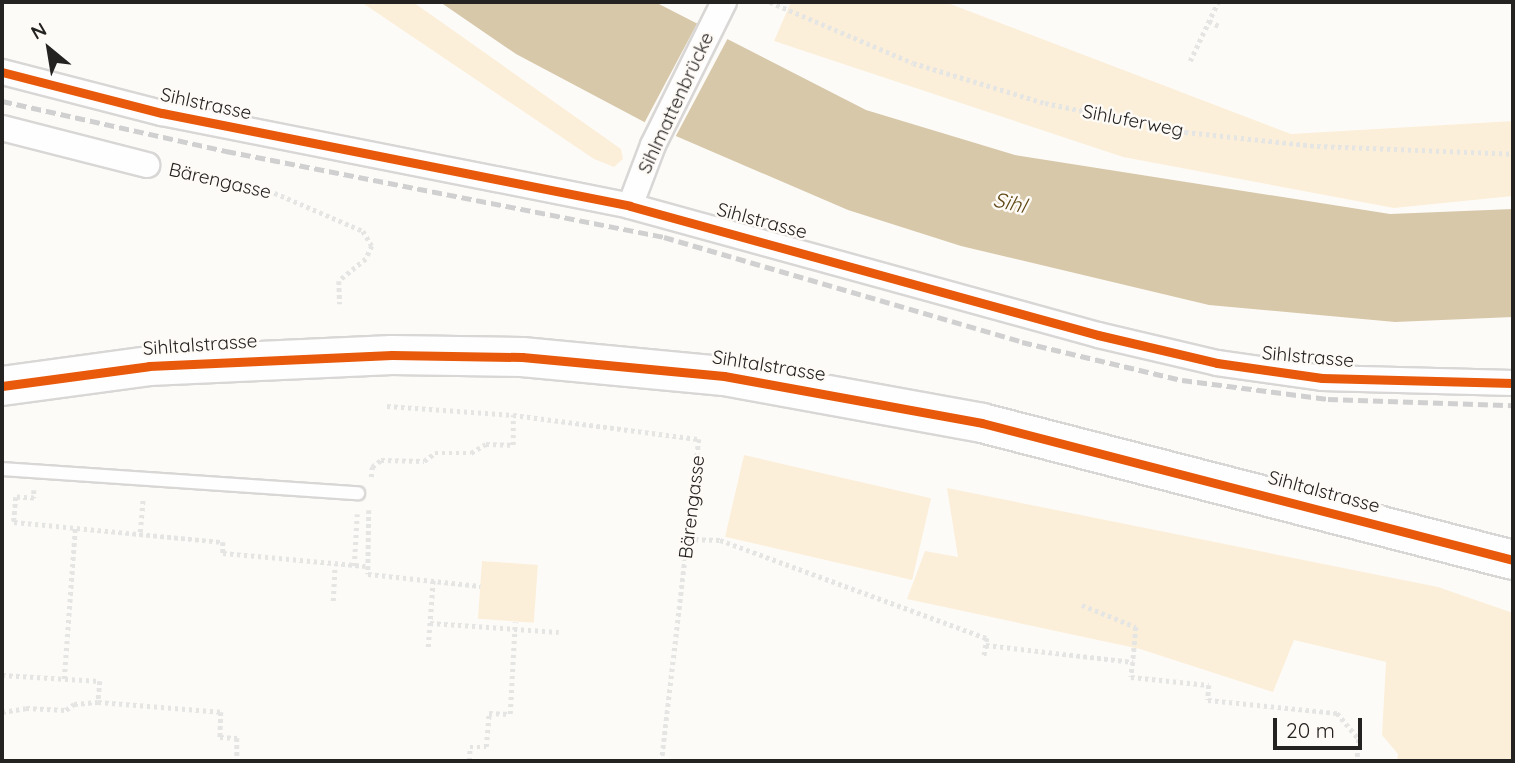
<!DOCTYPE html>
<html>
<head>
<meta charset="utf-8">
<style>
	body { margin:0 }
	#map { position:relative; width:1515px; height:763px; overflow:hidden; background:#fdfbf8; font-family:Quicksand,sans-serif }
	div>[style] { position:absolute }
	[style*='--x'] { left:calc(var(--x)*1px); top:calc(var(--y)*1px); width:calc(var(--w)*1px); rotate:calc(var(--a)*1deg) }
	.green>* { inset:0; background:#fcefd9; transform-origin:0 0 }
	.water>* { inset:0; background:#d8c8aa }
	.pier>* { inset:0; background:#fdfbf8; transform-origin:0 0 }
	.path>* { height:4.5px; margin-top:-2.25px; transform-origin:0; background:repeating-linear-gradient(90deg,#e5e5e4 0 3.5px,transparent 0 7px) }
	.roads { filter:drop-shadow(2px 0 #d9d7d6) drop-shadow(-2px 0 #d9d7d6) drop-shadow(0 2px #d9d7d6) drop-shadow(0 -2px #d9d7d6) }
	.lane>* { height:12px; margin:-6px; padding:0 6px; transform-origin:6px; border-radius:6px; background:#fffefe }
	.street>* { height:24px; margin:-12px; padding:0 12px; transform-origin:12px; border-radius:12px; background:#fffefe }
	.primary>* { height:38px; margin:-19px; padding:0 19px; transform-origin:19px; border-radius:19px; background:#fffefe }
	.rail>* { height:5px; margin-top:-2.5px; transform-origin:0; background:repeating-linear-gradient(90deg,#d1d0d0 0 10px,transparent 0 15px) }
	.cycleway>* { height:9px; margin:-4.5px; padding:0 4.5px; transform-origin:4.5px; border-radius:4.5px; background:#e8590c }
	span { translate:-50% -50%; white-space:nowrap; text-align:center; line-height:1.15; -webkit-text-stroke:5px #fefbf7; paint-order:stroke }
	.street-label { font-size:19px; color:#242322 }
	.water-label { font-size:21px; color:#5f4815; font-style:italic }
	.frame { position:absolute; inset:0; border:4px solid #242322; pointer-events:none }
	.north { position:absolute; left:14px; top:14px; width:70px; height:70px; -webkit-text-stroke:5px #fefbf7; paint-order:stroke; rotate:330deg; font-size:19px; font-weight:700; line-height:28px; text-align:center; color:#242322 }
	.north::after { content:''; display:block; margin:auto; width:24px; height:32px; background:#242322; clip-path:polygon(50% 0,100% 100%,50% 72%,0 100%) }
	.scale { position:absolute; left:1273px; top:718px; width:89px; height:32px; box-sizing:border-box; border:4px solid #242322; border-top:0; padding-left:9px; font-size:21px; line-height:24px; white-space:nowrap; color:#242322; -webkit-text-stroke:5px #fefbf7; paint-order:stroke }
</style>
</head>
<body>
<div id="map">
	<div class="green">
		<div style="clip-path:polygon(361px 2px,413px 2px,621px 149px,623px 159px,614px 167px,594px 159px)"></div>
		<div style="clip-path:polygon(791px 2px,945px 2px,1291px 134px,1513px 121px,1513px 196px,1394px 208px,1123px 157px,774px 41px)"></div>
		<div style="left:744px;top:455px;width:192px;height:84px;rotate:13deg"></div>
		<div style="clip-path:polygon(947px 488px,1438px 587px,1513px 613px,1513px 761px,1397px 761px,1398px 754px,1382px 735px,1386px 662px,1294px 640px,1273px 692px,1140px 649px,907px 599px,925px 551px,958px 557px)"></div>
		<div style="left:482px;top:561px;width:56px;height:58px;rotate:4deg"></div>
	</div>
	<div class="water">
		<div style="clip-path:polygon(440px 2px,655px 2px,866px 110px,1015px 155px,1390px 214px,1513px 209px,1513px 317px,1395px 322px,1209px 305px,961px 246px,848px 210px,648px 124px,516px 54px)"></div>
	</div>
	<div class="pier">
		<div style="left:699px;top:20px;width:34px;height:120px;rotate:28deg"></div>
	</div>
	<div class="path">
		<div style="--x:770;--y:2;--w:155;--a:23.1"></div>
		<div style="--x:913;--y:63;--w:138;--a:16.9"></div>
		<div style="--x:1045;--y:103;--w:143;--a:11.7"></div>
		<div style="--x:1185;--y:132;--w:133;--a:6.1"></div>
		<div style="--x:1317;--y:146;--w:196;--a:2.3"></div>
		<div style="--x:1209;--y:21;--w:11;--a:27"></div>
		<div style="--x:1190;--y:61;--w:65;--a:-64.6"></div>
		<div style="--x:172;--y:170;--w:98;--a:11.8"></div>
		<div style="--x:268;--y:190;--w:103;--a:23.3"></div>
		<div style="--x:363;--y:231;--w:17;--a:59"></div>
		<div style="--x:372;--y:246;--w:14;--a:115"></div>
		<div style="--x:366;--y:259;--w:35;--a:141"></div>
		<div style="--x:339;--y:281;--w:23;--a:88"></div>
		<div style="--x:387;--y:406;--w:126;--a:4.1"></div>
		<div style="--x:513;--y:415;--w:188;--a:7.4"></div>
		<div style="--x:699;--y:439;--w:324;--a:96.6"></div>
		<div style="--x:371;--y:477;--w:10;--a:-84"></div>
		<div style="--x:372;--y:467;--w:11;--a:-38"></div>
		<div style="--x:381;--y:460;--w:43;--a:1.3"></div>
		<div style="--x:424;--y:461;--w:14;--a:-36"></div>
		<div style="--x:435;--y:453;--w:36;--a:0"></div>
		<div style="--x:471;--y:453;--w:17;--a:-31"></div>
		<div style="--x:486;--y:444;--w:27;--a:2"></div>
		<div style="--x:513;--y:445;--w:30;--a:-90"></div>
		<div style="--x:34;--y:490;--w:8;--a:90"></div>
		<div style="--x:34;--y:498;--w:18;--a:-177"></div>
		<div style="--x:16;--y:497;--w:25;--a:95"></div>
		<div style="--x:14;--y:522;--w:210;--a:5.5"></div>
		<div style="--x:223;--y:542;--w:11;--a:90"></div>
		<div style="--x:223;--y:553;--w:143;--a:5.2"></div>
		<div style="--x:369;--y:510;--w:64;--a:90.9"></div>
		<div style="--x:368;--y:574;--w:113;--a:6.1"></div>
		<div style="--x:140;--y:532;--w:34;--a:-85"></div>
		<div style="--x:688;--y:539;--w:32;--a:2"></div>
		<div style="--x:720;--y:540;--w:284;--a:20.2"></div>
		<div style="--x:987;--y:638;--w:19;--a:99"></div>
		<div style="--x:354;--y:566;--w:52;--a:-86.7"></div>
		<div style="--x:333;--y:601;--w:35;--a:-87"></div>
		<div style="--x:1082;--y:605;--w:58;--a:22.2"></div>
		<div style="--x:1136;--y:627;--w:35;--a:95"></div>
		<div style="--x:430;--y:623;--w:129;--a:4"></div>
		<div style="--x:986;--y:645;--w:148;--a:6.6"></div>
		<div style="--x:1133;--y:662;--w:15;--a:98"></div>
		<div style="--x:1131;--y:677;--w:78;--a:5.9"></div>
		<div style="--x:1209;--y:685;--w:15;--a:94"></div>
		<div style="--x:1208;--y:700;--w:130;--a:5.8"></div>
		<div style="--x:1337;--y:713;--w:34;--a:50"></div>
		<div style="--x:1359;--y:739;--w:22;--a:95"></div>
		<div style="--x:428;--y:647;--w:68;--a:-85.8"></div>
		<div style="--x:2;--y:675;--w:98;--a:3.5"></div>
		<div style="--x:100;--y:681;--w:21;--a:95"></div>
		<div style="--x:64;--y:679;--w:151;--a:-85.8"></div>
		<div style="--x:2;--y:712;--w:24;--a:-9"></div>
		<div style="--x:26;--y:708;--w:40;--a:2.9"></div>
		<div style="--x:66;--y:710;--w:10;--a:-37"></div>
		<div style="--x:74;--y:704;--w:24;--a:-5"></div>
		<div style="--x:98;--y:702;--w:123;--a:4.6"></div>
		<div style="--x:221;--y:712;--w:25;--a:92"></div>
		<div style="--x:220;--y:737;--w:17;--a:3"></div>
		<div style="--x:237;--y:738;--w:23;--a:90"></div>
		<div style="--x:469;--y:761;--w:14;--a:-86"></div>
		<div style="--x:470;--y:747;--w:16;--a:0"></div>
		<div style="--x:486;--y:747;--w:34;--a:-85"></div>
		<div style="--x:489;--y:713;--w:21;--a:3"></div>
		<div style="--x:510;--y:714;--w:92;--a:-86.9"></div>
	</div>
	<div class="roads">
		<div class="lane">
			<div style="--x:2;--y:469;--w:357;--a:3.9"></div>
		</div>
		<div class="street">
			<div style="--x:2;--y:72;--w:165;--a:14.4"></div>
			<div style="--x:162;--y:113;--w:477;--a:11.2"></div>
			<div style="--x:630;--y:206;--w:485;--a:15.4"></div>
			<div style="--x:1098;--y:335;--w:122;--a:13.2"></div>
			<div style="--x:1217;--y:363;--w:106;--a:8.1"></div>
			<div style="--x:1322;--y:378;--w:191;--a:1.5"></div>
			<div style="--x:2;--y:128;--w:150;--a:14.3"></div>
			<div style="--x:630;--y:206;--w:65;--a:-69.3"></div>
			<div style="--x:653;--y:145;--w:160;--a:-63.6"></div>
		</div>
		<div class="primary">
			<div style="--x:2;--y:386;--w:148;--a:-7.7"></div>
			<div style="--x:149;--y:366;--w:243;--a:-2.6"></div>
			<div style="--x:392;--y:355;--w:130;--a:0.9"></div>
			<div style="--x:522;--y:357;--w:203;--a:5.4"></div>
			<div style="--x:724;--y:376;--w:262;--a:10.3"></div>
			<div style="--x:982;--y:423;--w:548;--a:14.47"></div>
		</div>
	</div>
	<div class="rail">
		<div style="--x:2;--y:101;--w:230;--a:12.6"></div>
		<div style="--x:226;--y:151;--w:446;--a:11.1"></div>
		<div style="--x:664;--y:237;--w:373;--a:16.3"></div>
		<div style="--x:1022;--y:342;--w:164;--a:13.4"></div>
		<div style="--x:1182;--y:380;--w:147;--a:7.4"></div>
		<div style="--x:1328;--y:399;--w:185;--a:1.9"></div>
	</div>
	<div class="cycleway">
		<div style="--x:2;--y:72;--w:165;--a:14.4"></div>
		<div style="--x:162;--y:113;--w:477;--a:11.2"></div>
		<div style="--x:630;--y:206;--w:485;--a:15.4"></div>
		<div style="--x:1098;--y:335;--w:122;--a:13.2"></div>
		<div style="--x:1217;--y:363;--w:106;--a:8.1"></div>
		<div style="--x:1322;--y:378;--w:191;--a:1.5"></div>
		<div style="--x:2;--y:386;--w:148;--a:-7.7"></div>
		<div style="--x:149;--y:366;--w:243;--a:-2.6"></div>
		<div style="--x:392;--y:355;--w:130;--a:0.9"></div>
		<div style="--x:522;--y:357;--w:203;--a:5.4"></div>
		<div style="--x:724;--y:376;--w:262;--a:10.3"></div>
		<div style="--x:982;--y:423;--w:548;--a:14.47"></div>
	</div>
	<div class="street-label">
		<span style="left:676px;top:103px;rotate:-65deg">Sihlmattenbrücke</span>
		<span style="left:206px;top:104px;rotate:12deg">Sihlstrasse</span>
		<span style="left:1133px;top:121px;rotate:11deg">Sihluferweg</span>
		<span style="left:220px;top:181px;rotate:13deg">Bärengasse</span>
		<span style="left:762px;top:221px;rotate:15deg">Sihlstrasse</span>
		<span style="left:200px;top:345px;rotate:-4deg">Sihltalstrasse</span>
		<span style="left:1308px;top:357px;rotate:5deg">Sihlstrasse</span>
		<span style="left:769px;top:366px;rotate:9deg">Sihltalstrasse</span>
		<span style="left:1324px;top:492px;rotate:15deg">Sihltalstrasse</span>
		<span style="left:692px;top:507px;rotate:-83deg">Bärengasse</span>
	</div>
	<div class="water-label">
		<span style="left:1010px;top:202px;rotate:13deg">Sihl</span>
	</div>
	<div class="frame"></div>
	<div class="north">N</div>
	<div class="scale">20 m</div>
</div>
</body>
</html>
